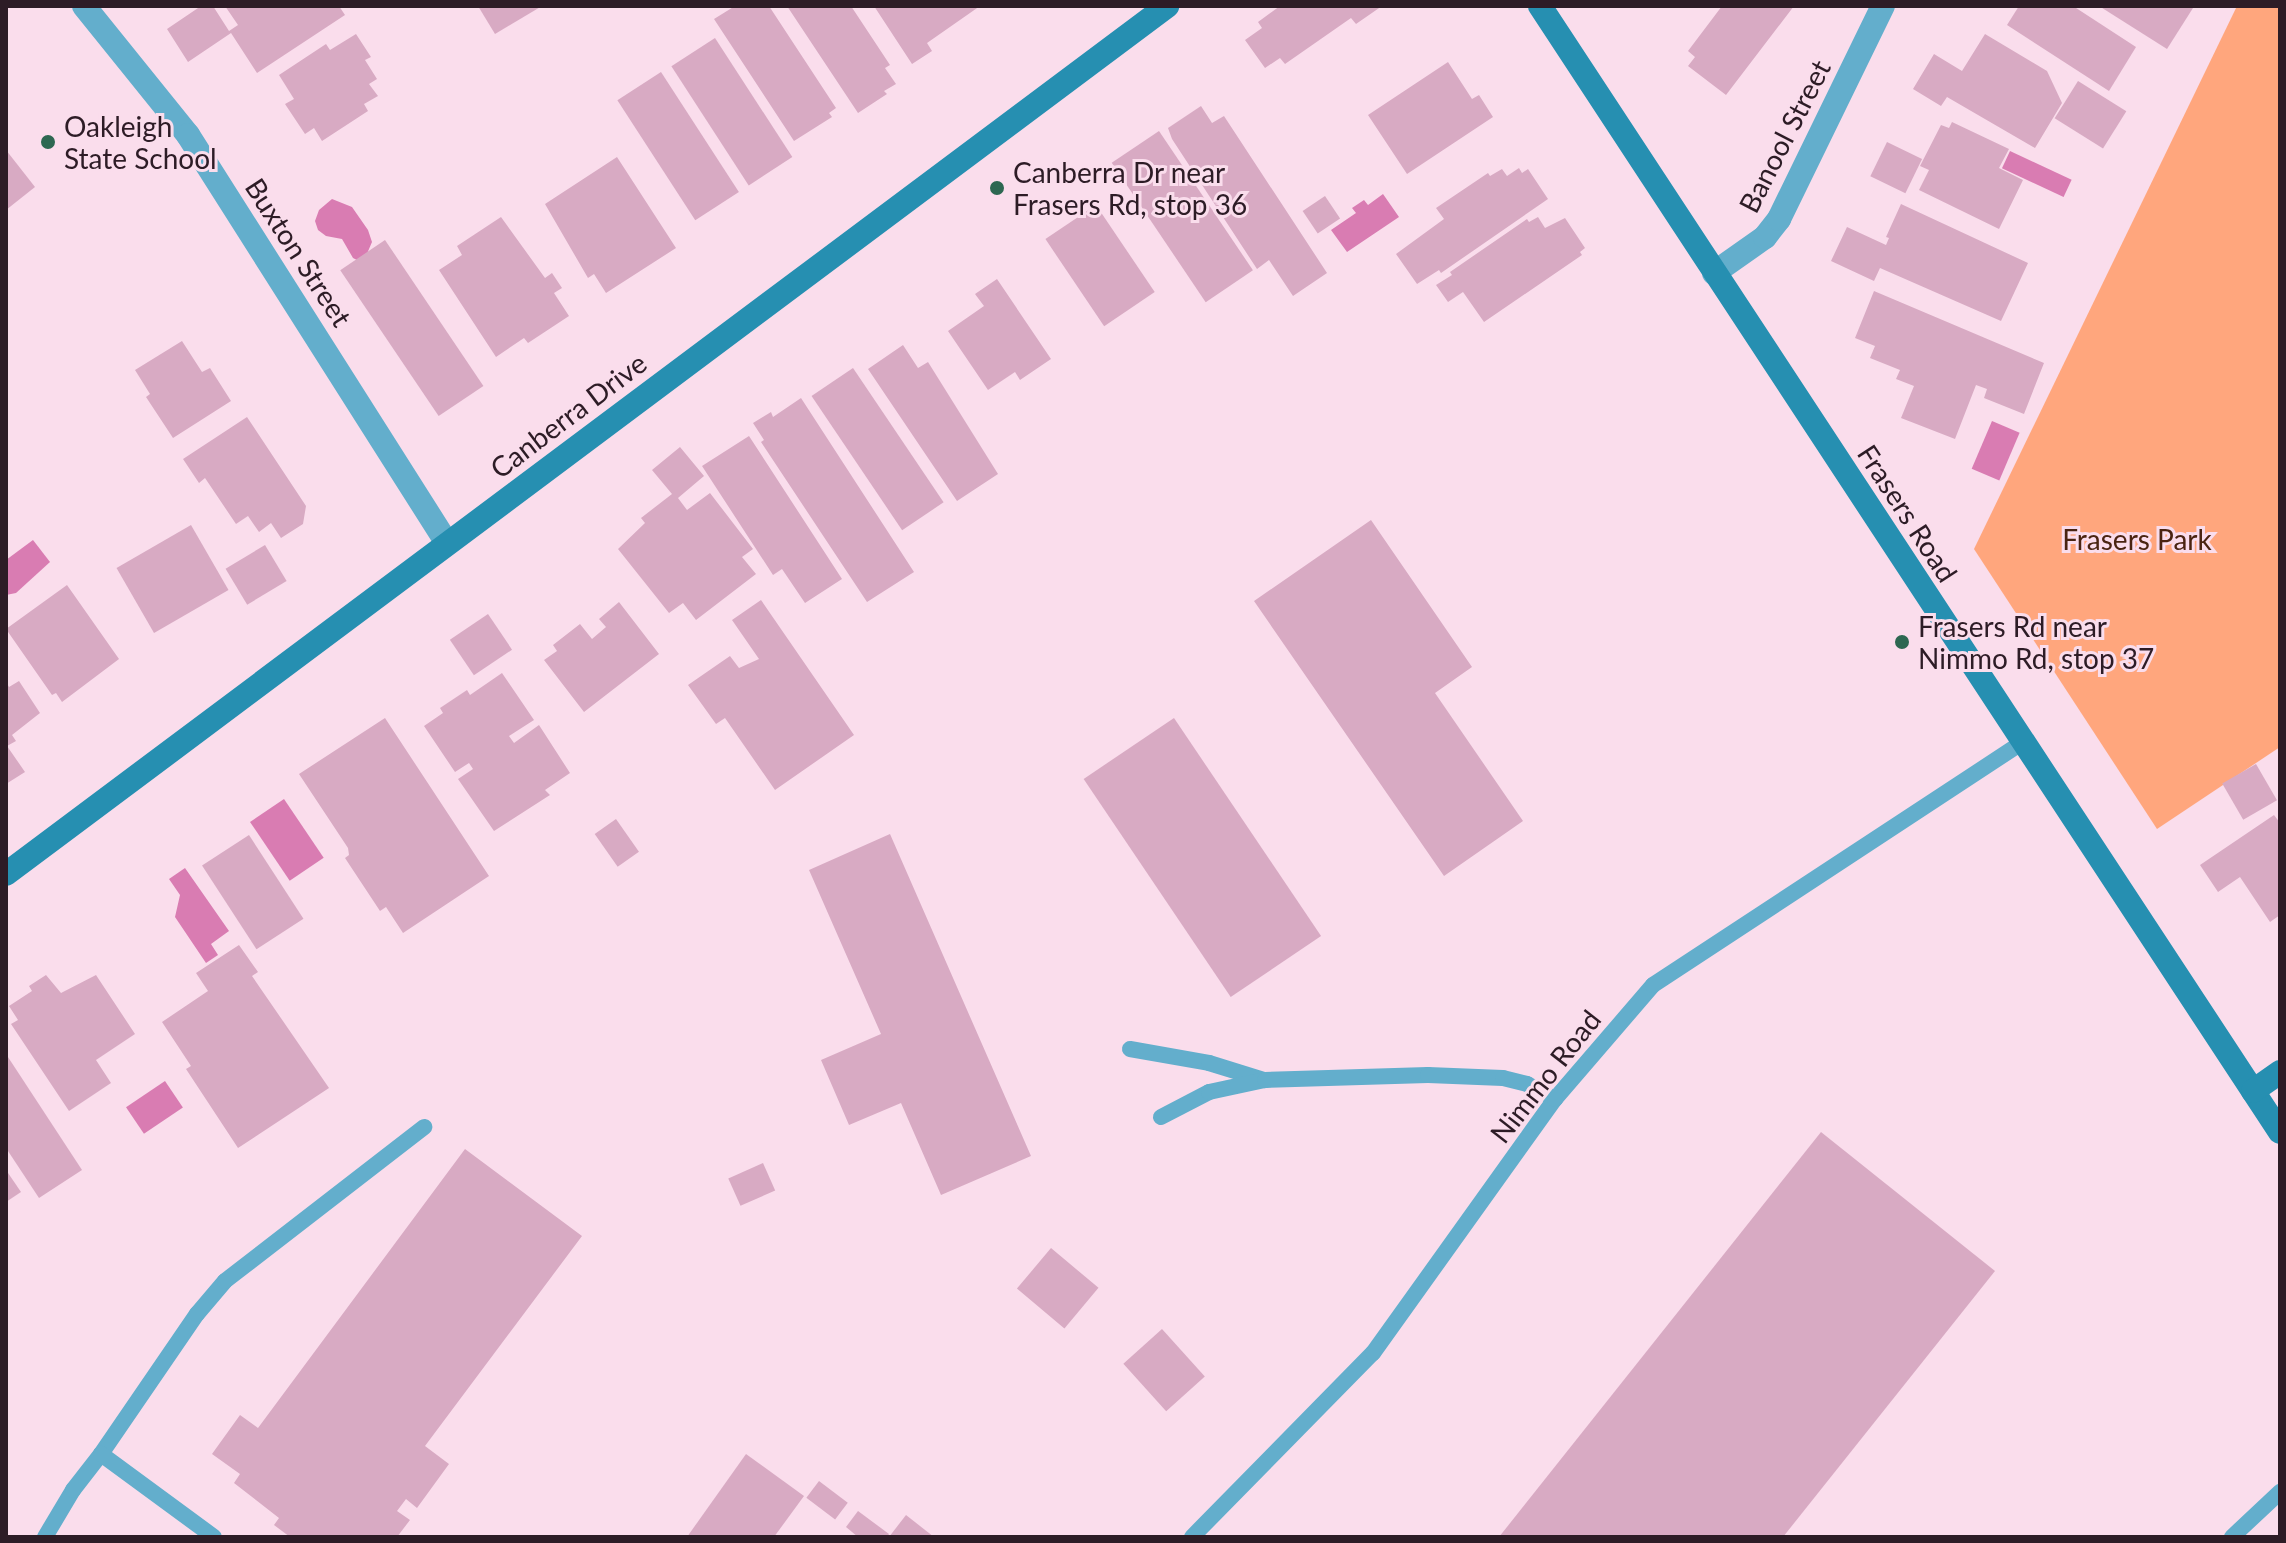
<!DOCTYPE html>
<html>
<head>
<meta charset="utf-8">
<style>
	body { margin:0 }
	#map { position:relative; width:2286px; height:1543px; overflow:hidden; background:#faddec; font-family:Lato,sans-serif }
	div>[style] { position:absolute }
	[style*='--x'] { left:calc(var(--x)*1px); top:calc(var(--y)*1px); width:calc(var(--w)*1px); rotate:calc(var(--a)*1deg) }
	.green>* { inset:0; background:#ffa67d }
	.water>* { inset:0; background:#d97cb2; transform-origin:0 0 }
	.building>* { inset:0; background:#d8aac3; transform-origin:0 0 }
	.lane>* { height:16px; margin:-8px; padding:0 8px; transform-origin:8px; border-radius:8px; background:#63aecc }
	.street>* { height:24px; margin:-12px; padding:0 12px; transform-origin:12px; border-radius:12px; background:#63aecc }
	.secondary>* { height:24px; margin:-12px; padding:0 12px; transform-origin:12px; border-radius:12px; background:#268fb1 }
	.dots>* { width:22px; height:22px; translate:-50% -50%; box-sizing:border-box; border:4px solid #faddec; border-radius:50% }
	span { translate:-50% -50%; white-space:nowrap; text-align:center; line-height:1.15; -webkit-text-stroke:6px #faddec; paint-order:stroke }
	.poi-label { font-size:28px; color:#2d1c26 }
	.left { translate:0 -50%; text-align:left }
	.street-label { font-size:28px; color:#2d1c26 }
	.park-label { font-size:28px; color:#4a2411 }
	.frame { position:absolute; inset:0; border:8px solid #2d1c26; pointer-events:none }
</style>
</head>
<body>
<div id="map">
	<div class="green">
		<div style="clip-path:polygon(2237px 6px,2280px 6px,2280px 747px,2157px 829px,1974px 549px)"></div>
	</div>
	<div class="water">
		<div style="left:2010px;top:151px;width:68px;height:19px;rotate:25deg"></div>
		<div style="clip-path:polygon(1383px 194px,1399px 217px,1347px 252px,1331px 230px,1356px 213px,1352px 208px,1364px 200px,1368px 205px)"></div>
		<div style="clip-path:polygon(332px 199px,352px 207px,368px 230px,372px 242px,363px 263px,353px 258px,342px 239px,326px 236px,318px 230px,315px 221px,319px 210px)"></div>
		<div style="left:1992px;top:421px;width:30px;height:52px;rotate:23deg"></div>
		<div style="clip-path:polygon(33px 540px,50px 562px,16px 593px,6px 595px,6px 560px)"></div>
		<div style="left:284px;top:799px;width:71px;height:41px;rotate:56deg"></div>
		<div style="clip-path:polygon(185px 868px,229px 931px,211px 944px,218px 955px,206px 963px,175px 917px,180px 895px,169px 879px)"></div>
		<div style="left:165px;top:1081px;width:32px;height:47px;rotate:56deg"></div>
	</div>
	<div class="building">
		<div style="clip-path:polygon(201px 6px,213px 6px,229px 31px,238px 25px,225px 6px,339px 6px,345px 15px,257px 73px,231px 33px,188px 62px,167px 29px)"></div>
		<div style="clip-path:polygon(478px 6px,542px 6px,495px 34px)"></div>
		<div style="clip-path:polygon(735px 6px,769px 6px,836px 108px,829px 113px,832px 117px,794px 141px,714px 19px)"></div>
		<div style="clip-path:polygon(787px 6px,851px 6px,890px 65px,885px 68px,896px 84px,884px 91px,887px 94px,858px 113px)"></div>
		<div style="clip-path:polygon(874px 6px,980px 6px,927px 43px,932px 51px,912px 64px)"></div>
		<div style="clip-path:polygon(1280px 6px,1382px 6px,1356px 24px,1351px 18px,1285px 64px,1280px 58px,1265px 68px,1245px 40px,1262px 28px,1258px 22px)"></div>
		<div style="clip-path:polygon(1722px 6px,1794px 6px,1726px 95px,1688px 66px,1695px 57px,1688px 51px)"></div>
		<div style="clip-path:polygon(2019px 6px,2073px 6px,2136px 47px,2109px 91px,2007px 25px)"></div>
		<div style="clip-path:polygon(2099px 6px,2191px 6px,2193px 8px,2167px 49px)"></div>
		<div style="clip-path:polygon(356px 34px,371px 57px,365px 60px,377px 79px,369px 84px,378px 96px,364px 104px,368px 111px,322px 141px,314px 128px,305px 134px,285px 104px,294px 99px,279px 75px,326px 44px,330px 50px)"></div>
		<div style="clip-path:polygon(1985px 34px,2047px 71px,2062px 103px,2035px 148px,1947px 97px,1941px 106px,1913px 89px,1934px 54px,1962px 71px)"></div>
		<div style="left:715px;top:38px;width:142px;height:52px;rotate:57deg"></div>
		<div style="clip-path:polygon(1448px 62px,1472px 99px,1479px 95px,1493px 117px,1407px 174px,1368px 115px)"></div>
		<div style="left:661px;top:72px;width:143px;height:52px;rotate:57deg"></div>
		<div style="left:2078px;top:81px;width:57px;height:44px;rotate:32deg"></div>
		<div style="clip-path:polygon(1201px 106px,1212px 123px,1224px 116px,1327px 273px,1293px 296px,1269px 260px,1257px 269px,1172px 139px,1168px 128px)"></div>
		<div style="clip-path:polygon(1952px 122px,2009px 149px,1999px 168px,2023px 180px,1999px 229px,1919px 190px,1929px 170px,1920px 166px,1941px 125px,1949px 128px)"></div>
		<div style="left:1159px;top:131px;width:168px;height:57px;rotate:56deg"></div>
		<div style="left:1887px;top:142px;width:39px;height:38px;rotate:26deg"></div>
		<div style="clip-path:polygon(6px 150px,35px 187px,6px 210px)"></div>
		<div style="clip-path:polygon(617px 157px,676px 248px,606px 293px,594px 274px,588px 278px,545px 204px)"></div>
		<div style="clip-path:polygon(1519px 168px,1522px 173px,1528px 169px,1548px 199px,1441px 273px,1439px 270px,1417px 284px,1396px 254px,1444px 219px,1436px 208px,1488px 173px,1490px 176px,1502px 169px,1507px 176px)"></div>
		<div style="left:1325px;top:196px;width:27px;height:27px;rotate:56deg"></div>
		<div style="clip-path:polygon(1901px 204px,2028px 263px,2001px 321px,1880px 268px,1874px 281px,1831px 261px,1847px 227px,1886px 245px,1889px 238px,1886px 237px)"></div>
		<div style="left:1096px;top:205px;width:105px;height:61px;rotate:56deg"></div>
		<div style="clip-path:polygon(501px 217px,545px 278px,552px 273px,562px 288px,554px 293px,569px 316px,528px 343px,524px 338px,496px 357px,439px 270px,462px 255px,457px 246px)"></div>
		<div style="clip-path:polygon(1538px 217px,1545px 228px,1565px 218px,1585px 248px,1580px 252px,1582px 255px,1484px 322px,1463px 292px,1448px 302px,1436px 285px,1452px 275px,1450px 272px,1527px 219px,1529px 222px)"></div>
		<div style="left:385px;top:240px;width:176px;height:54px;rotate:56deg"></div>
		<div style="clip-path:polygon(997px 279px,1051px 359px,1020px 380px,1015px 372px,988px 390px,948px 331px,984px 306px,975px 294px)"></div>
		<div style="clip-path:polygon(1874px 291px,2044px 363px,2024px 414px,1984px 398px,1987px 389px,1976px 385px,1955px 439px,1901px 418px,1914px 386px,1896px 379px,1900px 370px,1870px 358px,1875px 346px,1855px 338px)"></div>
		<div style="clip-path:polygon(182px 341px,202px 372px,210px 368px,231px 401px,173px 438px,146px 397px,150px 394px,135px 370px)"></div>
		<div style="clip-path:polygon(903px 345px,918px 368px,928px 362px,998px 474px,957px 501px,868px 369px)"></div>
		<div style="left:853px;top:368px;width:162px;height:50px;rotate:56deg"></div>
		<div style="clip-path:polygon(801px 398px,914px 572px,867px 602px,761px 442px,764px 440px,753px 423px,771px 412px,773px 417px)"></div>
		<div style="clip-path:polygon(247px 417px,306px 506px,303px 524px,281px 538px,271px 523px,259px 532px,248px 516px,236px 524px,205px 478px,199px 483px,183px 459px)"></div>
		<div style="clip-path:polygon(749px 436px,842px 579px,805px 603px,782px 569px,773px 575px,702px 466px)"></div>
		<div style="clip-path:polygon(680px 447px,704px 476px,678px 498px,687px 510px,710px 493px,753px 549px,742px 557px,756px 574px,696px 620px,683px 603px,669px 613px,618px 549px,645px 523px,641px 518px,672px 494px,652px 470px)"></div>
		<div style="clip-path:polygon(1371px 520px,1472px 667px,1435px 693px,1523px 821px,1444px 876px,1254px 601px)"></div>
		<div style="left:191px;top:525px;width:75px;height:86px;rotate:60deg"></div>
		<div style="left:265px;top:545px;width:42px;height:46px;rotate:59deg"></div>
		<div style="clip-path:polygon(67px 585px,119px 659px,62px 702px,56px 693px,52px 695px,6px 629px)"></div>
		<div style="clip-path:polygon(761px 600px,854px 735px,775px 790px,725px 718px,716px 724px,688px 685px,730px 656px,739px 668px,759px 659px,732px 620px)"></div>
		<div style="clip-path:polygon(619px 602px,659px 654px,584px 712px,544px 660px,557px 651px,553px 645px,580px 624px,592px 639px,606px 627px,599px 619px)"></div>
		<div style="left:488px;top:614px;width:43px;height:46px;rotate:56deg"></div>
		<div style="clip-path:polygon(502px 673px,534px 720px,509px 736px,514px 743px,539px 725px,570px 773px,545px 790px,550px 795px,494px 831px,458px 779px,473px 769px,469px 763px,455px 772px,424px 726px,443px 713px,440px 708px,467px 690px,470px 695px)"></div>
		<div style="clip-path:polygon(19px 681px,40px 713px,12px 735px,16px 741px,7px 746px,25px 772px,6px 784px,6px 682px,9px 687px)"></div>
		<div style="clip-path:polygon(385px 718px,489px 876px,403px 933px,386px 907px,380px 911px,345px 858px,349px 855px,348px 848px,299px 774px)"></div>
		<div style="left:1174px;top:718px;width:263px;height:109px;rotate:56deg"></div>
		<div style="left:2256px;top:764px;width:42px;height:39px;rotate:60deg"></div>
		<div style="clip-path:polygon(2274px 815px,2280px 823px,2280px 915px,2270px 922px,2240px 877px,2218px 892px,2200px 865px)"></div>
		<div style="left:616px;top:819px;width:40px;height:26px;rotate:55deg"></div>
		<div style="clip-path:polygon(890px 834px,1031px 1156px,941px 1195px,901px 1103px,849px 1125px,821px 1060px,881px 1034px,809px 870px)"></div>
		<div style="left:249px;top:835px;width:100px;height:56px;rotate:57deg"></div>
		<div style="clip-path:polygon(239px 945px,258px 972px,252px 976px,329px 1088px,238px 1148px,186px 1069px,191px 1066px,162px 1022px,208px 991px,196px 973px)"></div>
		<div style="clip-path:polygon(46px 975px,61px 993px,96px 975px,135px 1034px,96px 1060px,111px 1083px,69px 1111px,11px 1024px,18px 1020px,9px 1006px,32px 991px,29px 986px)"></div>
		<div style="clip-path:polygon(6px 1054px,82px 1170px,39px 1198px,6px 1148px)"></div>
		<div style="clip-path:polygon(1821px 1132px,1995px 1271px,1783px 1537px,1499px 1537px)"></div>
		<div style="clip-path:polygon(465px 1149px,582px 1236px,425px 1446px,449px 1464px,417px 1508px,406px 1499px,397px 1511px,410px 1520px,397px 1537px,290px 1537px,274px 1525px,279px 1518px,234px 1483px,240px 1474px,212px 1454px,240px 1415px,258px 1428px)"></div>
		<div style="left:763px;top:1163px;width:30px;height:38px;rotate:66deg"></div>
		<div style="clip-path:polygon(6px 1170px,21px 1192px,6px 1202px)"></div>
		<div style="left:1051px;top:1248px;width:62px;height:53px;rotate:40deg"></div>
		<div style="left:1162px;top:1329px;width:64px;height:52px;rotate:48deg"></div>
		<div style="clip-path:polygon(746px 1454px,804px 1496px,774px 1537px,687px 1537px)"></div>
		<div style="left:819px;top:1481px;width:36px;height:21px;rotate:37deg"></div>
		<div style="clip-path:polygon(858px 1511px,889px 1534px,887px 1537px,858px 1537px,846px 1527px)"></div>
		<div style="clip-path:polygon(906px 1515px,934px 1537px,889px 1537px)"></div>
	</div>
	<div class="lane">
		<div style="--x:1130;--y:1049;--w:80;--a:10"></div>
		<div style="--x:1209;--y:1063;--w:58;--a:17.2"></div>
		<div style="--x:1161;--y:1117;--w:54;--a:-27.5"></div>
		<div style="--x:1209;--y:1092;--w:57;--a:-12.1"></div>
		<div style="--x:1265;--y:1080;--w:163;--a:-1.8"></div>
		<div style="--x:1428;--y:1075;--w:75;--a:2.3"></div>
		<div style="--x:1503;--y:1078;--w:25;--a:14"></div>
		<div style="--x:1527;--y:1084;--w:32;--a:28"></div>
		<div style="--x:101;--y:1454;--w:170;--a:-55.6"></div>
		<div style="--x:197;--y:1314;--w:43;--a:-49.7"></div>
		<div style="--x:225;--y:1281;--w:252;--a:-37.7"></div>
		<div style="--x:45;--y:1537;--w:55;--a:-59.2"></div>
		<div style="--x:73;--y:1490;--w:46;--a:-52.1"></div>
		<div style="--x:101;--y:1454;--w:140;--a:36.3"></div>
		<div style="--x:1192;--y:1537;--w:258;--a:-45.5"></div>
		<div style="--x:1373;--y:1353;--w:312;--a:-54.4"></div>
		<div style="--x:1555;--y:1099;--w:150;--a:-49.3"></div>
		<div style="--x:1653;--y:985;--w:443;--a:-33.3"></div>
		<div style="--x:2232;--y:1537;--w:66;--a:-43.2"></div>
	</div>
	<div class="street">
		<div style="--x:84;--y:6;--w:166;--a:51.1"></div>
		<div style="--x:188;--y:135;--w:483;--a:57.6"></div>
		<div style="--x:1714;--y:273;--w:62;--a:-35.2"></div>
		<div style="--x:1765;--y:237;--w:23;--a:-52"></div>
		<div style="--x:1779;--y:219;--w:237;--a:-64"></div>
	</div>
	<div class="secondary">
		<div style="--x:1540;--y:6;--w:1347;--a:56.69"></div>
		<div style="--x:6;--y:874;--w:1450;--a:-36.78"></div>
		<div style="--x:2253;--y:1091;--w:33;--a:-35"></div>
	</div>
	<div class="dots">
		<div style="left:48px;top:142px;background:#2d6751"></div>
		<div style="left:997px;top:188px;background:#2d6751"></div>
		<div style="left:1902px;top:642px;background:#2d6751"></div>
	</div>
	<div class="poi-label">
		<span class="left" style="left:64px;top:142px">Oakleigh<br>State School</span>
		<span class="left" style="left:1013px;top:188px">Canberra Dr near<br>Frasers Rd, stop 36</span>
		<span class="left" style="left:1918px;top:642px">Frasers Rd near<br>Nimmo Rd, stop 37</span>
	</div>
	<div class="street-label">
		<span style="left:1784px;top:136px;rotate:-63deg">Banool Street</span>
		<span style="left:299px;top:252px;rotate:57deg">Buxton Street</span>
		<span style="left:568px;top:415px;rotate:-37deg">Canberra Drive</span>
		<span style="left:1908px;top:513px;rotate:57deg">Frasers Road</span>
		<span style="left:1545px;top:1076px;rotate:-52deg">Nimmo Road</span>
	</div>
	<div class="park-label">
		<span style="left:2137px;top:539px">Frasers Park</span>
	</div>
	<div class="frame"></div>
</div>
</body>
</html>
